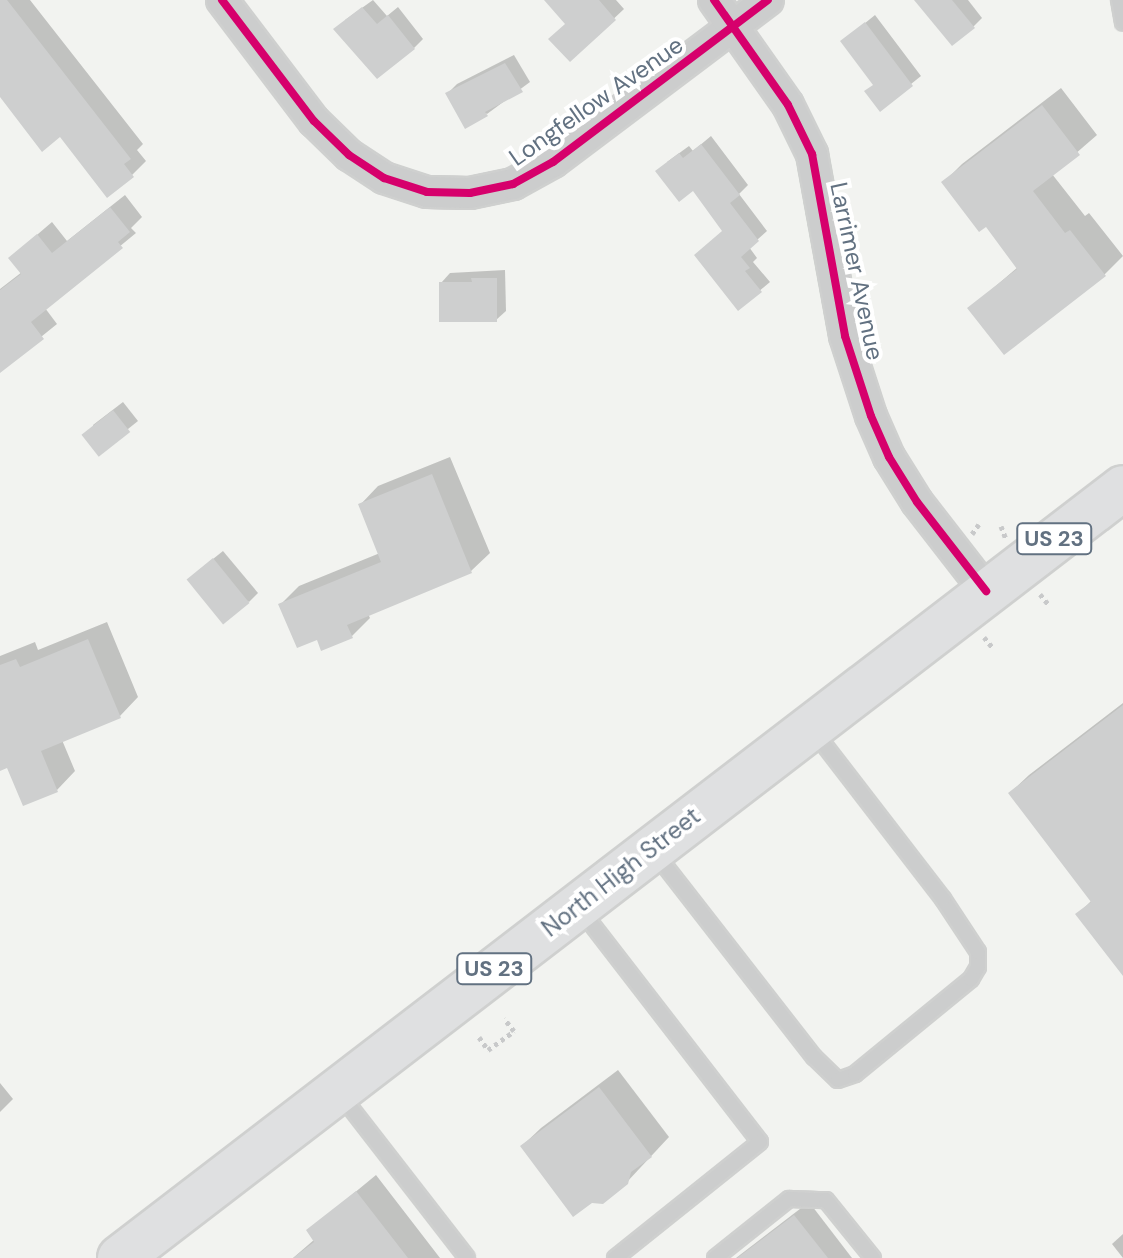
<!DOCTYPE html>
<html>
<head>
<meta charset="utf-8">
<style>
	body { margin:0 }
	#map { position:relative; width:1123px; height:1258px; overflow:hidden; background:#f2f3f0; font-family:"DM Sans",sans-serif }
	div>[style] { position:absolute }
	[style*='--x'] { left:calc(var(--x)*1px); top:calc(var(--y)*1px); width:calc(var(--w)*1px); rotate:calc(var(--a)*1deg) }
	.shadow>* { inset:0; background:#0003 }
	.building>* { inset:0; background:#cecfcf; transform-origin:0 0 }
	.path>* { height:5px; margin-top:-2.5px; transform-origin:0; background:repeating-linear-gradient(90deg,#c8c9ca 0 4px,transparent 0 8px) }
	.roads { filter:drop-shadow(2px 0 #cfd0cf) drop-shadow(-2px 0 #cfd0cf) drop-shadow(0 2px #cfd0cf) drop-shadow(0 -2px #cfd0cf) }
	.lane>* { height:14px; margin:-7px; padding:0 7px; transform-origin:7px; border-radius:7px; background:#cccdcd }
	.street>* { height:30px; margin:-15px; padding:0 15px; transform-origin:15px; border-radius:15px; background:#cccdcd }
	.primary>* { height:44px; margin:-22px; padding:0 22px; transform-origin:22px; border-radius:22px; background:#dfe0e1 }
	.cycleway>* { height:8px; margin:-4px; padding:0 4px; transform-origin:4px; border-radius:4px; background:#d6006c }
	span { translate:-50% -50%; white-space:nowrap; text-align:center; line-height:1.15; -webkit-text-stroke:8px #fff; paint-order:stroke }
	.shield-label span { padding:2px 6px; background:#fff; border:2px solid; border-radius:6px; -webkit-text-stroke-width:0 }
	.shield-label { font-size:22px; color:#627181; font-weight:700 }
	.street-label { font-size:24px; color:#627181 }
</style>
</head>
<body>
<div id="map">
	<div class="shadow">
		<div style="clip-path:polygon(0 0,30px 0,143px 144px,137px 150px,146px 161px,132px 175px,60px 135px,0 95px)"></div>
		<div style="clip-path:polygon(373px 0,387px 16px,398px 7px,423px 39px,414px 48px,345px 20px)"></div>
		<div style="clip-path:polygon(546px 0,616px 0,624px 9px,570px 60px,568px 23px)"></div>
		<div style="clip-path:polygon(916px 0,968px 0,982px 18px,973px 27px)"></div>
		<div style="clip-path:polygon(875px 15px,921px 76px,880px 109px,875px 83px,843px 41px)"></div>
		<div style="clip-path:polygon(514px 55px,530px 82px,487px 114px,448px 93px,457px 84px)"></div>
		<div style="clip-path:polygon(1061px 88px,1097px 135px,1052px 174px,1085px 216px,1089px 213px,1123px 256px,1104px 275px,970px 308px,1018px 267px,986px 224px,944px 182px,962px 164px)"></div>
		<div style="clip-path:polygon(711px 136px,748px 185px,739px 194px,767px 231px,749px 247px,757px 258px,753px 262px,770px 282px,739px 308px,724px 230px,693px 188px,667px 162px,689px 146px,693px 151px)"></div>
		<div style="clip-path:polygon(125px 195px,142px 217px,131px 228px,136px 233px,45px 308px,57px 324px,0 370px,0 289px,22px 272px,10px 258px,52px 222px,67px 241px)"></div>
		<div style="clip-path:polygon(505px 270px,506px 311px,496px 320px,441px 283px,450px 273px)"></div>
		<div style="clip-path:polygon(123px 402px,138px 421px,98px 453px,93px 425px)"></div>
		<div style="clip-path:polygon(450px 457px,490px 553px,471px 571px,368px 614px,370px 618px,352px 636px,318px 637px,281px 604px,299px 586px,380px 553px,360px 505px,378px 486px)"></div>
		<div style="clip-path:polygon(223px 551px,258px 593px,249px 602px,198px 571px)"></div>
		<div style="clip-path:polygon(107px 622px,138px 697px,120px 716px,62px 740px,75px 771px,57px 790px,8px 765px,0 768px,0 656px,35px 642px,38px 650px)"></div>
		<div style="clip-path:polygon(1123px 703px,1123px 973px,1078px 914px,1092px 900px,1010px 793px,1029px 775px)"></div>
		<div style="clip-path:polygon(618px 1070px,669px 1137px,626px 1183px,522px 1146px,541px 1128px)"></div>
		<div style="clip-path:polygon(0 1083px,13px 1099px,0 1112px)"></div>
		<div style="clip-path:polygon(376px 1175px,440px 1258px,293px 1258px,315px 1239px,308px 1231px)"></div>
		<div style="clip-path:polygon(809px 1202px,852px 1258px,736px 1258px)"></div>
		<div style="clip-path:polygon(1123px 1234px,1123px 1258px,1112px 1244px)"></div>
	</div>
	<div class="building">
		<div style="clip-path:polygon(0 0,7px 0,131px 159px,124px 164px,134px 177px,107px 198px,60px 137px,42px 152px,0 97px)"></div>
		<div style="clip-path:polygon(544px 0,599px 0,616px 20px,570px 62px,548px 39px,565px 24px)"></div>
		<div style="clip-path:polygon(914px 0,952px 0,975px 28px,952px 46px)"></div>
		<div style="clip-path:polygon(362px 7px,377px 24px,388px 15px,415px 49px,377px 79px,333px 29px)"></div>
		<div style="clip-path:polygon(865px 22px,913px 86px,880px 112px,864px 91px,873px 85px,840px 41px)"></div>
		<div style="clip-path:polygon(505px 63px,523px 92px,485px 112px,488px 116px,465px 129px,445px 93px)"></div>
		<div style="clip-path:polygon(1042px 105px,1080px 155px,1033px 191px,1065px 233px,1070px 230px,1106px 276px,1004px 355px,967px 308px,1017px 269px,986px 227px,979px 232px,941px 182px)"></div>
		<div style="clip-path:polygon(701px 144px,740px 195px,730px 203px,759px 241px,741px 257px,750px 268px,745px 271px,762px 292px,738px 311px,694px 255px,722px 231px,693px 191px,679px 202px,655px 171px,679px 153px,683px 158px)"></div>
		<div style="clip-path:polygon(110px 207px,130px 232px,118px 242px,123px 248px,31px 322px,44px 339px,0 373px,0 290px,21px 274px,8px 258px,37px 234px,52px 253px)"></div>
		<div style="clip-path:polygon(471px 278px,497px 278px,497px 322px,439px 322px,439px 282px,472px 282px)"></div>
		<div style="left:113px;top:410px;width:28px;height:40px;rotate:52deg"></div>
		<div style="clip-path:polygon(432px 474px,472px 573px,347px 625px,353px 638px,321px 651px,317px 640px,297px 648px,278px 604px,381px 562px,358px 504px)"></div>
		<div style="left:213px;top:558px;width:58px;height:34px;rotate:51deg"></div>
		<div style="clip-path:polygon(88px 639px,121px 718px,41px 751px,58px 792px,23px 806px,7px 768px,0 771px,0 665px,16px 659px,20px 667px)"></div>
		<div style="clip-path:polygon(1123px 705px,1123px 976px,1075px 914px,1091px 902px,1008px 793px)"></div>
		<div style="clip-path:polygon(599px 1087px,652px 1157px,631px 1172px,628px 1184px,603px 1204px,592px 1203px,573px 1217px,520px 1146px)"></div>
		<div style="clip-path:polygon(356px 1191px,408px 1258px,293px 1258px,314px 1242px,306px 1230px)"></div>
		<div style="clip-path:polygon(794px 1215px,828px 1258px,737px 1258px)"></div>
	</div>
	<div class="path">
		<div style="--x:1001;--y:526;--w:14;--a:69"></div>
		<div style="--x:972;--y:534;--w:12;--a:-55"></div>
		<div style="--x:1040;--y:594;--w:13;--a:51"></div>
		<div style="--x:984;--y:637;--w:13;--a:51"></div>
		<div style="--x:479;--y:1037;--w:16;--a:55"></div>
		<div style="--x:488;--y:1050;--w:32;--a:-36"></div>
		<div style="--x:514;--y:1031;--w:16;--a:-128"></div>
	</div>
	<div class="roads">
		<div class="lane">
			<div style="--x:1119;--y:0;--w:23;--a:80"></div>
			<div style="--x:655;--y:853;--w:259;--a:52.1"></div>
			<div style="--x:814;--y:1057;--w:33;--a:44"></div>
			<div style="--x:838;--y:1080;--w:18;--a:-19"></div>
			<div style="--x:855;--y:1074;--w:150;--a:-39.3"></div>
			<div style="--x:971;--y:979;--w:14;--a:-60"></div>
			<div style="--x:978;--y:967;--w:15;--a:-90"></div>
			<div style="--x:978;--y:952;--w:64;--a:-123.4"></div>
			<div style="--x:943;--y:899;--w:213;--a:-127.6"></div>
			<div style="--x:580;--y:909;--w:294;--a:52.3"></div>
			<div style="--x:760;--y:1142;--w:186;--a:141.3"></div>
			<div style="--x:340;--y:1094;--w:207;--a:52.2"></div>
			<div style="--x:715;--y:1258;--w:95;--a:-38.6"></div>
			<div style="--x:789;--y:1199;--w:37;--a:2"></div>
			<div style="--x:826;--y:1200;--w:75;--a:51"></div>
		</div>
		<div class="street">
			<div style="--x:222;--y:0;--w:152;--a:52.8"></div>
			<div style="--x:314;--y:121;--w:49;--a:44.2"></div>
			<div style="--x:349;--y:155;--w:42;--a:33.3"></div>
			<div style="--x:384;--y:178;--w:45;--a:18"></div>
			<div style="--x:427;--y:192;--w:43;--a:1.3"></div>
			<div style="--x:470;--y:193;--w:44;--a:-11.8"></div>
			<div style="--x:513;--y:184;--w:46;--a:-28.8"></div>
			<div style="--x:553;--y:162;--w:269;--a:-37"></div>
			<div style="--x:714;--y:0;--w:128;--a:54.8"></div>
			<div style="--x:788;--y:105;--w:55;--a:63.9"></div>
			<div style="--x:812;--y:154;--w:185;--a:79.7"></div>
			<div style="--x:845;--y:336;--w:84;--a:72"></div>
			<div style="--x:871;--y:416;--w:45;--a:66.3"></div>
			<div style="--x:889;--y:457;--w:53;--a:58.1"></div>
			<div style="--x:917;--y:502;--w:113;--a:52.2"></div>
		</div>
		<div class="primary">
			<div style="--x:120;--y:1258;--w:1264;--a:-37.51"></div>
		</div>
	</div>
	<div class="cycleway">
		<div style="--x:222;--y:0;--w:152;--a:52.8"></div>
		<div style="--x:314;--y:121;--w:49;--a:44.2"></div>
		<div style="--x:349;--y:155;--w:42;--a:33.3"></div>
		<div style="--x:384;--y:178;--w:45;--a:18"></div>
		<div style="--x:427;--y:192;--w:43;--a:1.3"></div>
		<div style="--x:470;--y:193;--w:44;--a:-11.8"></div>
		<div style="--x:513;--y:184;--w:46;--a:-28.8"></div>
		<div style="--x:553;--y:162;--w:269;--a:-37"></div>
		<div style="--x:714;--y:0;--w:128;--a:54.8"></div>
		<div style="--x:788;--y:105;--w:55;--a:63.9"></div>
		<div style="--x:812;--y:154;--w:185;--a:79.7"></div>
		<div style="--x:845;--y:336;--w:84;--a:72"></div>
		<div style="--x:871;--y:416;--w:45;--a:66.3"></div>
		<div style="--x:889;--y:457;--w:53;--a:58.1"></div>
		<div style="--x:917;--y:502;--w:113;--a:52.2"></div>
	</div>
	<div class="shield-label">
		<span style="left:1054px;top:539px">US 23</span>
		<span style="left:494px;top:969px">US 23</span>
	</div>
	<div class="street-label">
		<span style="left:596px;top:101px;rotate:-35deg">Longfellow Avenue</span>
		<span style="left:857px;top:271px;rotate:78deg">Larrimer Avenue</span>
		<span style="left:621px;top:872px;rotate:-38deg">North High Street</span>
	</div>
</div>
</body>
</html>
